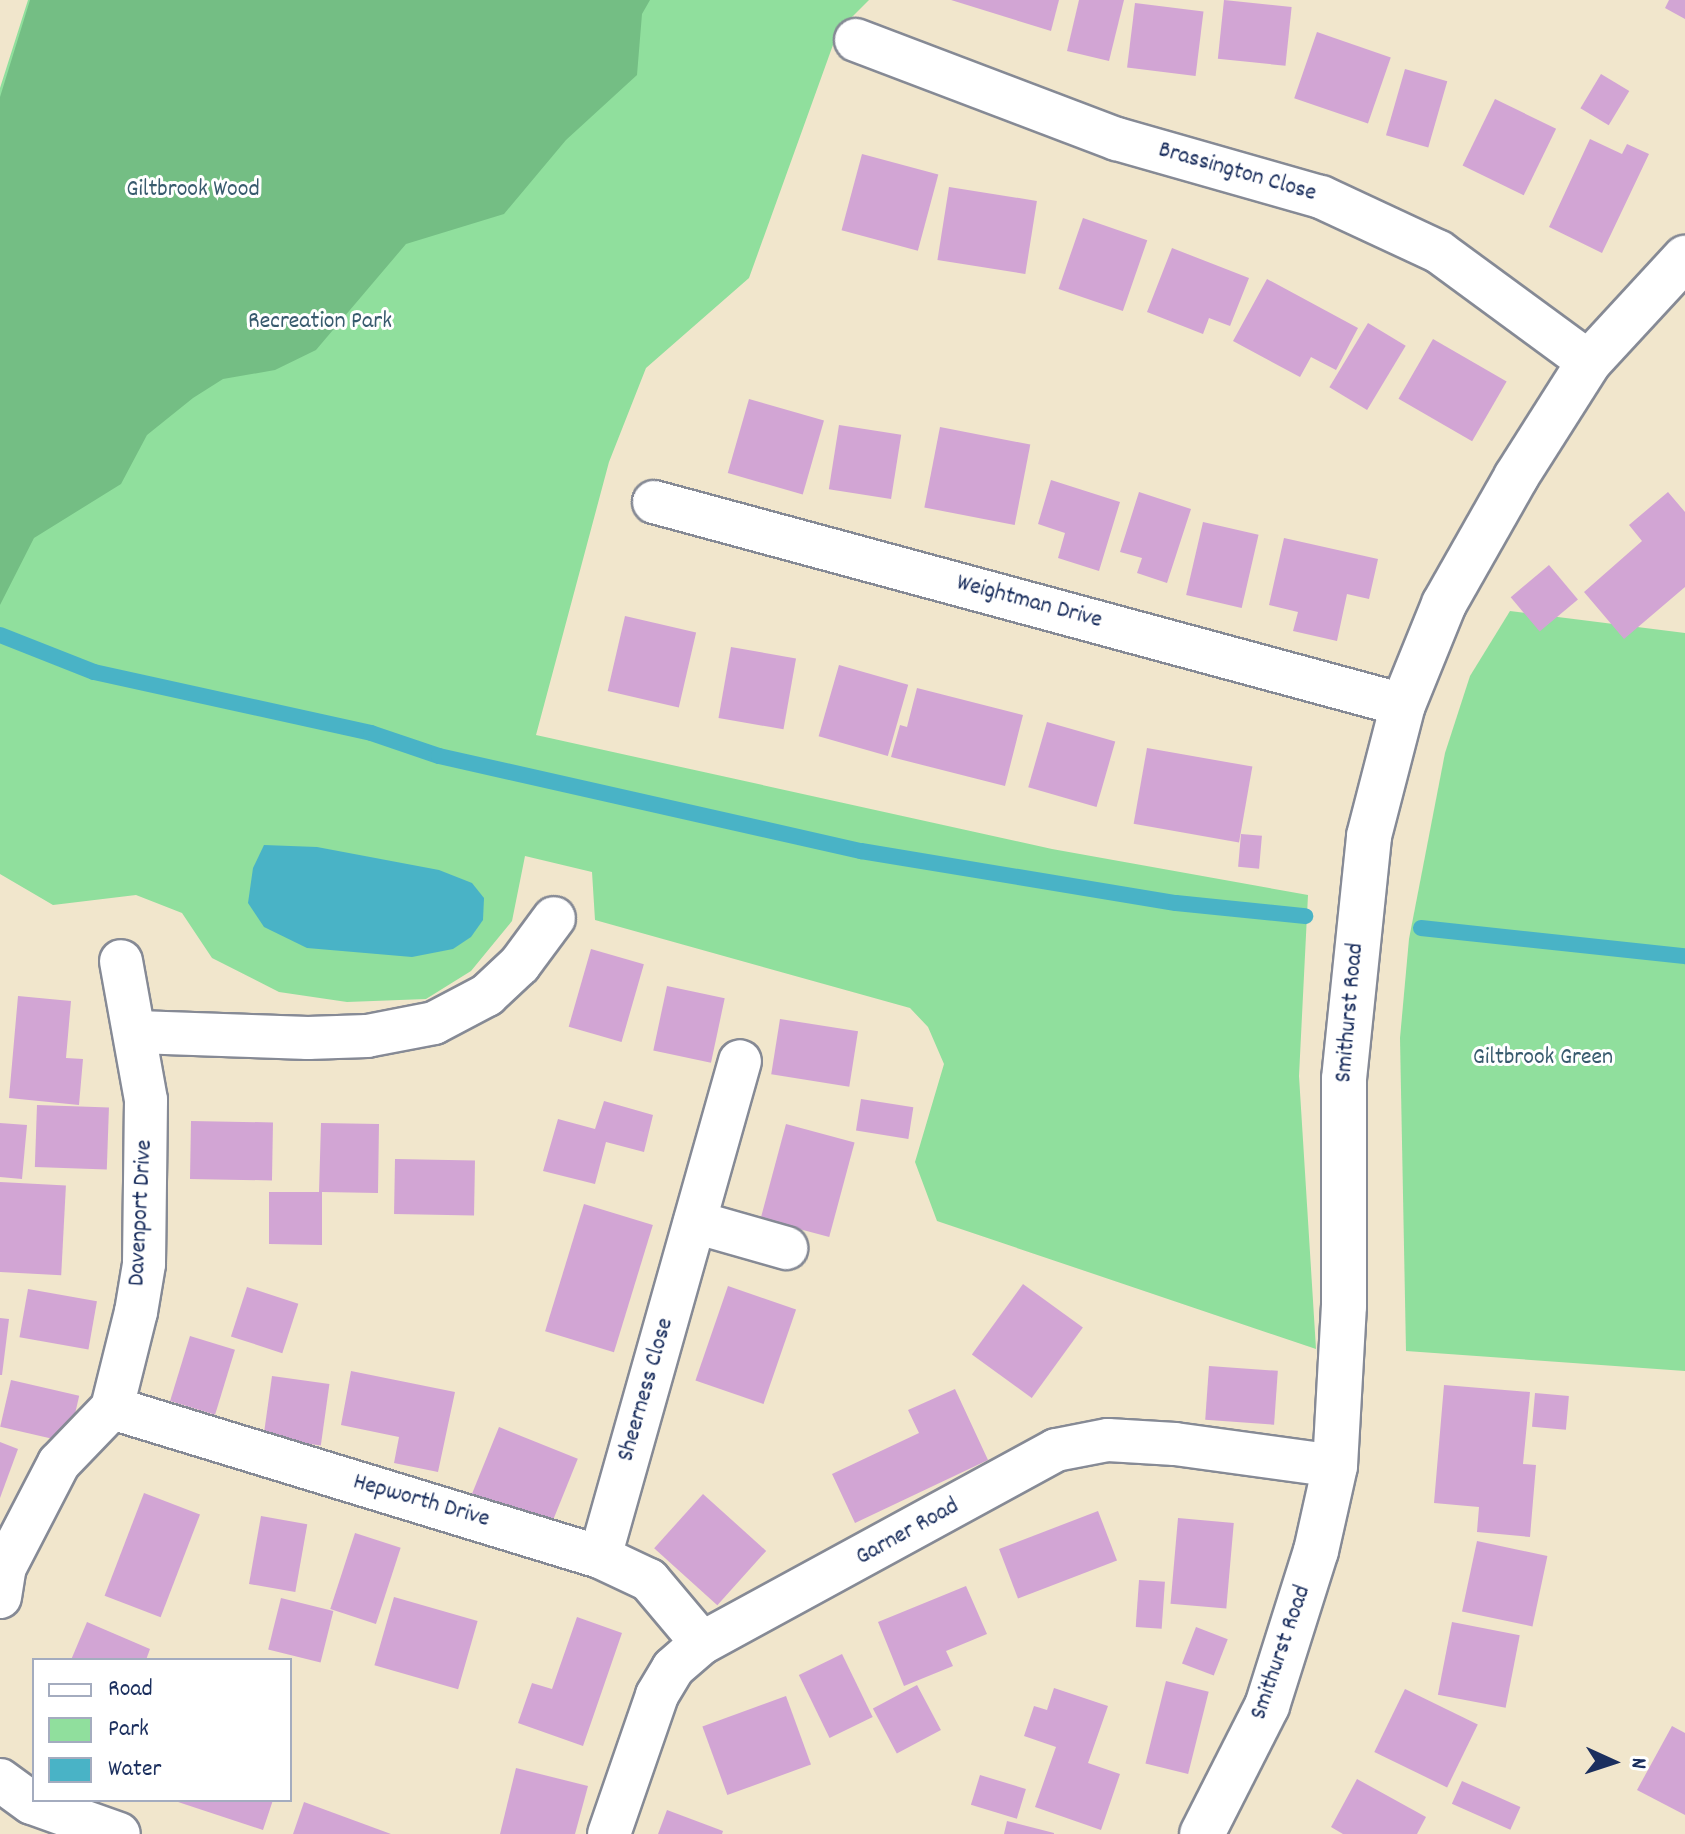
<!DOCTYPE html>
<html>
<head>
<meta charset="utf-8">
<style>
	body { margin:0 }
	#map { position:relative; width:1685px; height:1834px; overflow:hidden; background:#f1e6cc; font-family:Dekko,sans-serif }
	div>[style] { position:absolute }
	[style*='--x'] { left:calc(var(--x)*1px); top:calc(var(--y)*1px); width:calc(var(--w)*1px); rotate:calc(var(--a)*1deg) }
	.green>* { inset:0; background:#90df9d }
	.forest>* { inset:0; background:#74be84 }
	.water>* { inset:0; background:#49b3c6 }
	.stream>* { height:16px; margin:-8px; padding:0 8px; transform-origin:8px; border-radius:8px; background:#49b3c6 }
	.building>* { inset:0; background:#d2a5d4; transform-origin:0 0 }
	.roads { filter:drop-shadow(2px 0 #868a95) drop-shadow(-2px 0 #868a95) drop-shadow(0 2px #868a95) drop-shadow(0 -2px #868a95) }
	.minor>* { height:42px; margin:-21px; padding:0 21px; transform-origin:21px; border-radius:21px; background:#fff }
	.tertiary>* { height:44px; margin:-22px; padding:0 22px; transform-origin:22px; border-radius:22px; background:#fff }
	span { translate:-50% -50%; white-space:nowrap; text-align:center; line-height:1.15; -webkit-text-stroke:6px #fff; paint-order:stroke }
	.street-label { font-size:24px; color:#1b2f5e }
	.park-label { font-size:24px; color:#385b6e }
	.legend { position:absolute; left:32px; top:1658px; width:260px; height:144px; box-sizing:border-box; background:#fff; border:2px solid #a4acbf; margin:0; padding:10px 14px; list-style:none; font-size:24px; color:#1b2f5e }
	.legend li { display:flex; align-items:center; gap:16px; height:40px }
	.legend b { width:40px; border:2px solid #a4acbf }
	.north { position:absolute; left:1573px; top:1722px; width:80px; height:80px; -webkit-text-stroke:6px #fff; paint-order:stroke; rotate:93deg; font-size:22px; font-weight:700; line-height:32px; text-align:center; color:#1b2f5e }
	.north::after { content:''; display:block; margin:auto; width:28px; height:36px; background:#1b2f5e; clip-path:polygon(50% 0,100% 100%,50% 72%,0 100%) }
</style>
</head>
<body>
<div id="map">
	<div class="green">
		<div style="clip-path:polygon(28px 0,869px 0,838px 31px,749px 278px,646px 368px,609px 462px,536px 735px,1052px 849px,1308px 895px,1299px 1076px,1316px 1349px,937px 1221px,915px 1162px,944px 1064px,928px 1027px,910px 1008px,595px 920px,592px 872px,525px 856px,512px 921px,471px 971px,426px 999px,347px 1002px,279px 992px,212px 958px,182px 913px,136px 895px,53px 905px,0 874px,0 88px)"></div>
		<div style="clip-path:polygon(1510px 611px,1685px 633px,1685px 1371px,1406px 1351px,1400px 1038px,1409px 939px,1445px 753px,1470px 676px)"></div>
	</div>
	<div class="forest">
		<div style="clip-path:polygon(30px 0,650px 0,642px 14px,637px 75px,566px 140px,504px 214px,406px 244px,316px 350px,275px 370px,223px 379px,193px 398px,147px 435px,121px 484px,34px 538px,0 605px,0 97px)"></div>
	</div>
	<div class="water">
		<div style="clip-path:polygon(264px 845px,317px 847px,439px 870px,472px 883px,484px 898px,483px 920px,471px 937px,453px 949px,412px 957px,307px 948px,264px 927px,248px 903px,253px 868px)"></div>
	</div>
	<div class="stream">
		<div style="--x:0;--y:635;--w:101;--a:21.5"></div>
		<div style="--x:94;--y:672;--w:284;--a:12.4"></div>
		<div style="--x:371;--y:733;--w:72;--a:18.7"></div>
		<div style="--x:439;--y:756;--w:433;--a:12.7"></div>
		<div style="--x:861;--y:851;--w:319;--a:9.4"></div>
		<div style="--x:1176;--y:903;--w:130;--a:5.8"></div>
		<div style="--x:1421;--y:928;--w:265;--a:6.1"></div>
	</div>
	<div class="building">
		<div style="clip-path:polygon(951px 0,1059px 0,1051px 31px)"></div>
		<div style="clip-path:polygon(1079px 0,1124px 0,1109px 61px,1067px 51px)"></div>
		<div style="left:1224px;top:0;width:68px;height:59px;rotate:6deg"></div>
		<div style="clip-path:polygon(1669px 0,1685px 0,1685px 19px,1665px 8px)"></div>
		<div style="left:1135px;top:3px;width:69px;height:65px;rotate:7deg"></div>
		<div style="left:1317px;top:32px;width:78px;height:70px;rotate:19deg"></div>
		<div style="left:1405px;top:69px;width:44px;height:69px;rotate:16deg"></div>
		<div style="left:1601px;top:74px;width:33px;height:40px;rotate:31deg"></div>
		<div style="left:1495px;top:99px;width:68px;height:74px;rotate:26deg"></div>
		<div style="clip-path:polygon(1590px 139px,1622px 154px,1627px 144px,1649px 154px,1602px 253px,1549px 227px)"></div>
		<div style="left:862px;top:154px;width:79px;height:79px;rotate:15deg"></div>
		<div style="left:949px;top:187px;width:89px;height:74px;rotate:9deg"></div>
		<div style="left:1083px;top:218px;width:68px;height:75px;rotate:19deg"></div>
		<div style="clip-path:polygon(1172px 248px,1249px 278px,1230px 326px,1209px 318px,1203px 334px,1147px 312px)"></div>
		<div style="clip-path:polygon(1267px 279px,1358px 328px,1336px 370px,1311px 357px,1300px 377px,1233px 341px)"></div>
		<div style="left:1368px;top:323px;width:44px;height:75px;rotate:31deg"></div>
		<div style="left:1433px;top:339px;width:85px;height:69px;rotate:30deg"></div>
		<div style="left:749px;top:399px;width:78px;height:77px;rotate:16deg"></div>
		<div style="left:839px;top:425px;width:63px;height:65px;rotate:9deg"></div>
		<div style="left:940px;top:427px;width:92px;height:82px;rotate:11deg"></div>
		<div style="clip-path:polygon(1051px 480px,1120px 502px,1099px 571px,1058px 558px,1065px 533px,1038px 524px)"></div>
		<div style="clip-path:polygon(1139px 492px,1191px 509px,1167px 583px,1137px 573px,1142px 558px,1120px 552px)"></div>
		<div style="clip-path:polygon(1668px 492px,1685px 512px,1685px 587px,1624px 639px,1584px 592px,1642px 541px,1629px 525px)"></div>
		<div style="left:1203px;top:522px;width:57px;height:75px;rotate:13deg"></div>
		<div style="clip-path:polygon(1284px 538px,1378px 559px,1369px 599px,1347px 594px,1337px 641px,1293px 631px,1298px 612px,1269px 605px)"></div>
		<div style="left:1549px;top:565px;width:45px;height:50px;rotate:50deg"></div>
		<div style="left:625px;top:616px;width:73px;height:77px;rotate:13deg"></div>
		<div style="left:731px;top:647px;width:66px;height:72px;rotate:10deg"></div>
		<div style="left:839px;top:665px;width:72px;height:74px;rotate:16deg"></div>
		<div style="clip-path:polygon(917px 688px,1023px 715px,1005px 786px,891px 757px,900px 725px,907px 727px)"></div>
		<div style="left:1047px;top:722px;width:71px;height:68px;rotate:16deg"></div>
		<div style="left:1147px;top:748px;width:107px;height:77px;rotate:10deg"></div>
		<div style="left:1241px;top:834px;width:21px;height:33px;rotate:5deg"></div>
		<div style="left:591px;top:949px;width:55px;height:81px;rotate:16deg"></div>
		<div style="left:667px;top:986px;width:59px;height:66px;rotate:12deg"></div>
		<div style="clip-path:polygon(18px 996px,71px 1001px,66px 1058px,83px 1059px,79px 1105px,9px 1098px)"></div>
		<div style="left:780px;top:1019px;width:79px;height:56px;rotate:9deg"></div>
		<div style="left:861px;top:1099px;width:53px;height:32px;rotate:9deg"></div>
		<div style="clip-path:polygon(604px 1101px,653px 1115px,644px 1152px,606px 1142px,595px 1184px,543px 1171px,558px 1119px,595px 1129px)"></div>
		<div style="left:37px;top:1105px;width:72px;height:62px;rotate:2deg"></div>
		<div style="left:191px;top:1121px;width:82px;height:58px;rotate:1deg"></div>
		<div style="clip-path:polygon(0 1123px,27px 1125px,22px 1179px,0 1177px)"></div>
		<div style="clip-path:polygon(321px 1123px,379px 1124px,378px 1193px,322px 1192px,322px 1245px,269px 1244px,269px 1192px,319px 1192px)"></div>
		<div style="left:786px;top:1124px;width:71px;height:98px;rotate:15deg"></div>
		<div style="left:395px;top:1159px;width:80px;height:55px;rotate:1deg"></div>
		<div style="left:0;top:1182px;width:66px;height:90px;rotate:3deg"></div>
		<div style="left:584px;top:1204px;width:72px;height:133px;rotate:17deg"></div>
		<div style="left:1023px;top:1284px;width:74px;height:87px;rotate:36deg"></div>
		<div style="left:728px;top:1286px;width:72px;height:100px;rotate:19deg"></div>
		<div style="left:247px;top:1287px;width:54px;height:52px;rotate:18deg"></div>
		<div style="left:28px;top:1289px;width:70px;height:49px;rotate:10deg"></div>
		<div style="clip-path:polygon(0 1318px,9px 1319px,2px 1375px,0 1375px)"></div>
		<div style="left:190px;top:1336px;width:47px;height:68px;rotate:17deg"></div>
		<div style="left:1209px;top:1366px;width:69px;height:54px;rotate:4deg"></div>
		<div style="clip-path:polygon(351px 1371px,455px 1392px,438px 1472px,394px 1463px,399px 1437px,341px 1425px)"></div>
		<div style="left:272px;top:1376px;width:58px;height:62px;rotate:8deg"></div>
		<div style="left:11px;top:1380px;width:70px;height:48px;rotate:13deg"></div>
		<div style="clip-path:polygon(1444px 1385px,1530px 1392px,1523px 1464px,1536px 1465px,1530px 1537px,1477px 1532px,1479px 1507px,1434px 1503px)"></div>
		<div style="clip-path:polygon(955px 1389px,988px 1460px,855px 1523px,832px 1474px,919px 1433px,908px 1410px)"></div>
		<div style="left:1535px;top:1393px;width:34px;height:34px;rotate:5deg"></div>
		<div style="left:499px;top:1427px;width:85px;height:76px;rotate:22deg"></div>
		<div style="clip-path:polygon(0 1442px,18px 1449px,0 1498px)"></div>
		<div style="left:144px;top:1493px;width:60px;height:110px;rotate:21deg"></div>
		<div style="left:703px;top:1494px;width:85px;height:73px;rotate:42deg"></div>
		<div style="left:1098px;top:1511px;width:53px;height:106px;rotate:69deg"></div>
		<div style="left:261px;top:1516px;width:47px;height:69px;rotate:10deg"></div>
		<div style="left:1178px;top:1518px;width:56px;height:86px;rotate:5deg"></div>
		<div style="left:355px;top:1533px;width:48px;height:80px;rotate:18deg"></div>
		<div style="left:1477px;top:1541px;width:72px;height:72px;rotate:12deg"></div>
		<div style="left:1139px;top:1580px;width:26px;height:47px;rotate:4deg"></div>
		<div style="clip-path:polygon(966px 1586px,987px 1634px,946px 1651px,953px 1666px,904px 1686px,878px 1622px)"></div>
		<div style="left:394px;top:1597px;width:87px;height:71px;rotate:16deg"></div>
		<div style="left:281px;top:1598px;width:54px;height:53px;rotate:14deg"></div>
		<div style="clip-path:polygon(577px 1617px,622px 1633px,583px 1746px,518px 1723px,532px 1683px,552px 1689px)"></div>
		<div style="clip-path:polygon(87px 1622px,150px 1649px,146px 1660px,71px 1660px)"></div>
		<div style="left:1452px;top:1622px;width:69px;height:74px;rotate:11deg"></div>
		<div style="left:1196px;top:1627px;width:34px;height:39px;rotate:21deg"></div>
		<div style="left:842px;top:1654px;width:70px;height:48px;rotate:64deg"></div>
		<div style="left:1166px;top:1681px;width:44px;height:85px;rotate:14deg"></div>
		<div style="left:917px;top:1685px;width:51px;height:50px;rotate:62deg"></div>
		<div style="clip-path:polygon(1054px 1688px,1108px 1706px,1088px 1763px,1120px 1774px,1101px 1830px,1035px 1807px,1056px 1747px,1024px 1736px,1034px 1706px,1047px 1710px)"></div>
		<div style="left:1405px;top:1689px;width:81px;height:70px;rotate:26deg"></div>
		<div style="left:786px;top:1696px;width:73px;height:89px;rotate:70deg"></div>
		<div style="clip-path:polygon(1672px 1726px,1685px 1733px,1685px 1815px,1637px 1790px)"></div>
		<div style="clip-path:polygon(516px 1768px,588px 1786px,575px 1834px,500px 1834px)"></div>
		<div style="left:980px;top:1775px;width:48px;height:31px;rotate:17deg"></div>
		<div style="clip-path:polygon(1357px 1779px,1426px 1817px,1417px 1834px,1343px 1834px,1331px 1827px)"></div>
		<div style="left:1462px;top:1781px;width:64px;height:25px;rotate:24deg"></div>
		<div style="clip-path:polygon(172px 1800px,273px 1800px,263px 1830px)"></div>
		<div style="clip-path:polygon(304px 1802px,391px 1834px,293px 1834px)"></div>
		<div style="clip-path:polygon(667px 1810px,723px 1831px,722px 1834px,658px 1834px)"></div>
		<div style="clip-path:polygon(1007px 1821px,1054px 1833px,1054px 1834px,1004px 1834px)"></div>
	</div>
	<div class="roads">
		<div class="minor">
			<div style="--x:856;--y:40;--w:279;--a:20.8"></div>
			<div style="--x:1117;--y:139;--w:212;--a:15.9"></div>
			<div style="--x:1321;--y:197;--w:130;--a:25"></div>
			<div style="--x:1439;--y:252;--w:186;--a:36.3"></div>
			<div style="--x:654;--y:502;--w:776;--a:15.16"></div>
			<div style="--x:137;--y:1032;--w:171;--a:2"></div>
			<div style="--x:308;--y:1038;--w:59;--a:-1.9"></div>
			<div style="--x:367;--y:1036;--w:68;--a:-11"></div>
			<div style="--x:434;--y:1023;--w:60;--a:-27.8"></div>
			<div style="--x:487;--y:995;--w:45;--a:-43.2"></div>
			<div style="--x:520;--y:964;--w:57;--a:-53.5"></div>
			<div style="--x:695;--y:1222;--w:95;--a:15.9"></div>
			<div style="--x:112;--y:1408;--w:510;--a:16.98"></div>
			<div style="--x:600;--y:1557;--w:54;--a:25.1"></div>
			<div style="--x:649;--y:1580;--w:82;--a:49.9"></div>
			<div style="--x:600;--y:1557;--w:515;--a:-74.24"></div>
			<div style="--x:0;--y:1597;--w:30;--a:-81"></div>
			<div style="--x:5;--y:1567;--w:117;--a:-62.6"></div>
			<div style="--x:59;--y:1463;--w:76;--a:-46.1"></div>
			<div style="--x:112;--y:1408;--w:99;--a:-76"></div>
			<div style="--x:136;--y:1312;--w:49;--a:-80.5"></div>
			<div style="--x:144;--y:1264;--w:164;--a:-89.3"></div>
			<div style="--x:146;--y:1100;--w:141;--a:-100.2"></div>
			<div style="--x:0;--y:1780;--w:39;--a:36"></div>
			<div style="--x:32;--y:1803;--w:92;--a:19.6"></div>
			<div style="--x:609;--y:1834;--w:147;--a:-70.9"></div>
			<div style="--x:657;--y:1695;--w:31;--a:-59"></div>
			<div style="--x:673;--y:1668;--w:38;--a:-41"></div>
			<div style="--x:702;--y:1643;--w:403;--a:-28.6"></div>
			<div style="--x:1056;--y:1450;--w:53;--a:-10.9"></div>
			<div style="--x:1108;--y:1440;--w:67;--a:3.4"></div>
			<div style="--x:1175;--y:1444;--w:162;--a:7.8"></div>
		</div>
		<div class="tertiary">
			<div style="--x:1202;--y:1834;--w:144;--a:-63.1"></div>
			<div style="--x:1267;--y:1706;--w:163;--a:-72.5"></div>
			<div style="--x:1316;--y:1551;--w:87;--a:-77.4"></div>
			<div style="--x:1335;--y:1466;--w:160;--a:-86.8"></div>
			<div style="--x:1344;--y:1306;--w:227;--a:-90"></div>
			<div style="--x:1344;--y:1079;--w:244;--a:-84.1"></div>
			<div style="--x:1369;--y:836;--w:135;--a:-75.5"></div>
			<div style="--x:1403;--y:705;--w:109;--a:-67.9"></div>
			<div style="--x:1444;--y:604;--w:146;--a:-60.4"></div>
			<div style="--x:1516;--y:477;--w:136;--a:-57.6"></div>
			<div style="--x:1589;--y:362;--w:142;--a:-47.3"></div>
		</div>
	</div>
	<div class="street-label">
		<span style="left:1237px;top:173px;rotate:16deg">Brassington Close</span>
		<span style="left:1029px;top:603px;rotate:15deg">Weightman Drive</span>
		<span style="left:1351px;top:1013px;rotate:-85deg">Smithurst Road</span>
		<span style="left:142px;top:1213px;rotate:-87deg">Davenport Drive</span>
		<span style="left:647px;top:1390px;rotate:-74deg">Sheerness Close</span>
		<span style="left:421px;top:1502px;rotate:16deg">Hepworth Drive</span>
		<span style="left:908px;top:1533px;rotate:-29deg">Garner Road</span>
		<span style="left:1282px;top:1653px;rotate:-71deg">Smithurst Road</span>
	</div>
	<div class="park-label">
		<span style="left:193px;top:191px">Giltbrook Wood</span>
		<span style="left:320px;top:323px">Recreation Park</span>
		<span style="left:1543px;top:1059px">Giltbrook Green</span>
	</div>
	<ul class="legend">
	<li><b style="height:10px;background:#fff"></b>Road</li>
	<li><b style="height:22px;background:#90df9d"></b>Park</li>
	<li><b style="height:22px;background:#49b3c6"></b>Water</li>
	</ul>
	<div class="north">N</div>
</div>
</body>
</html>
